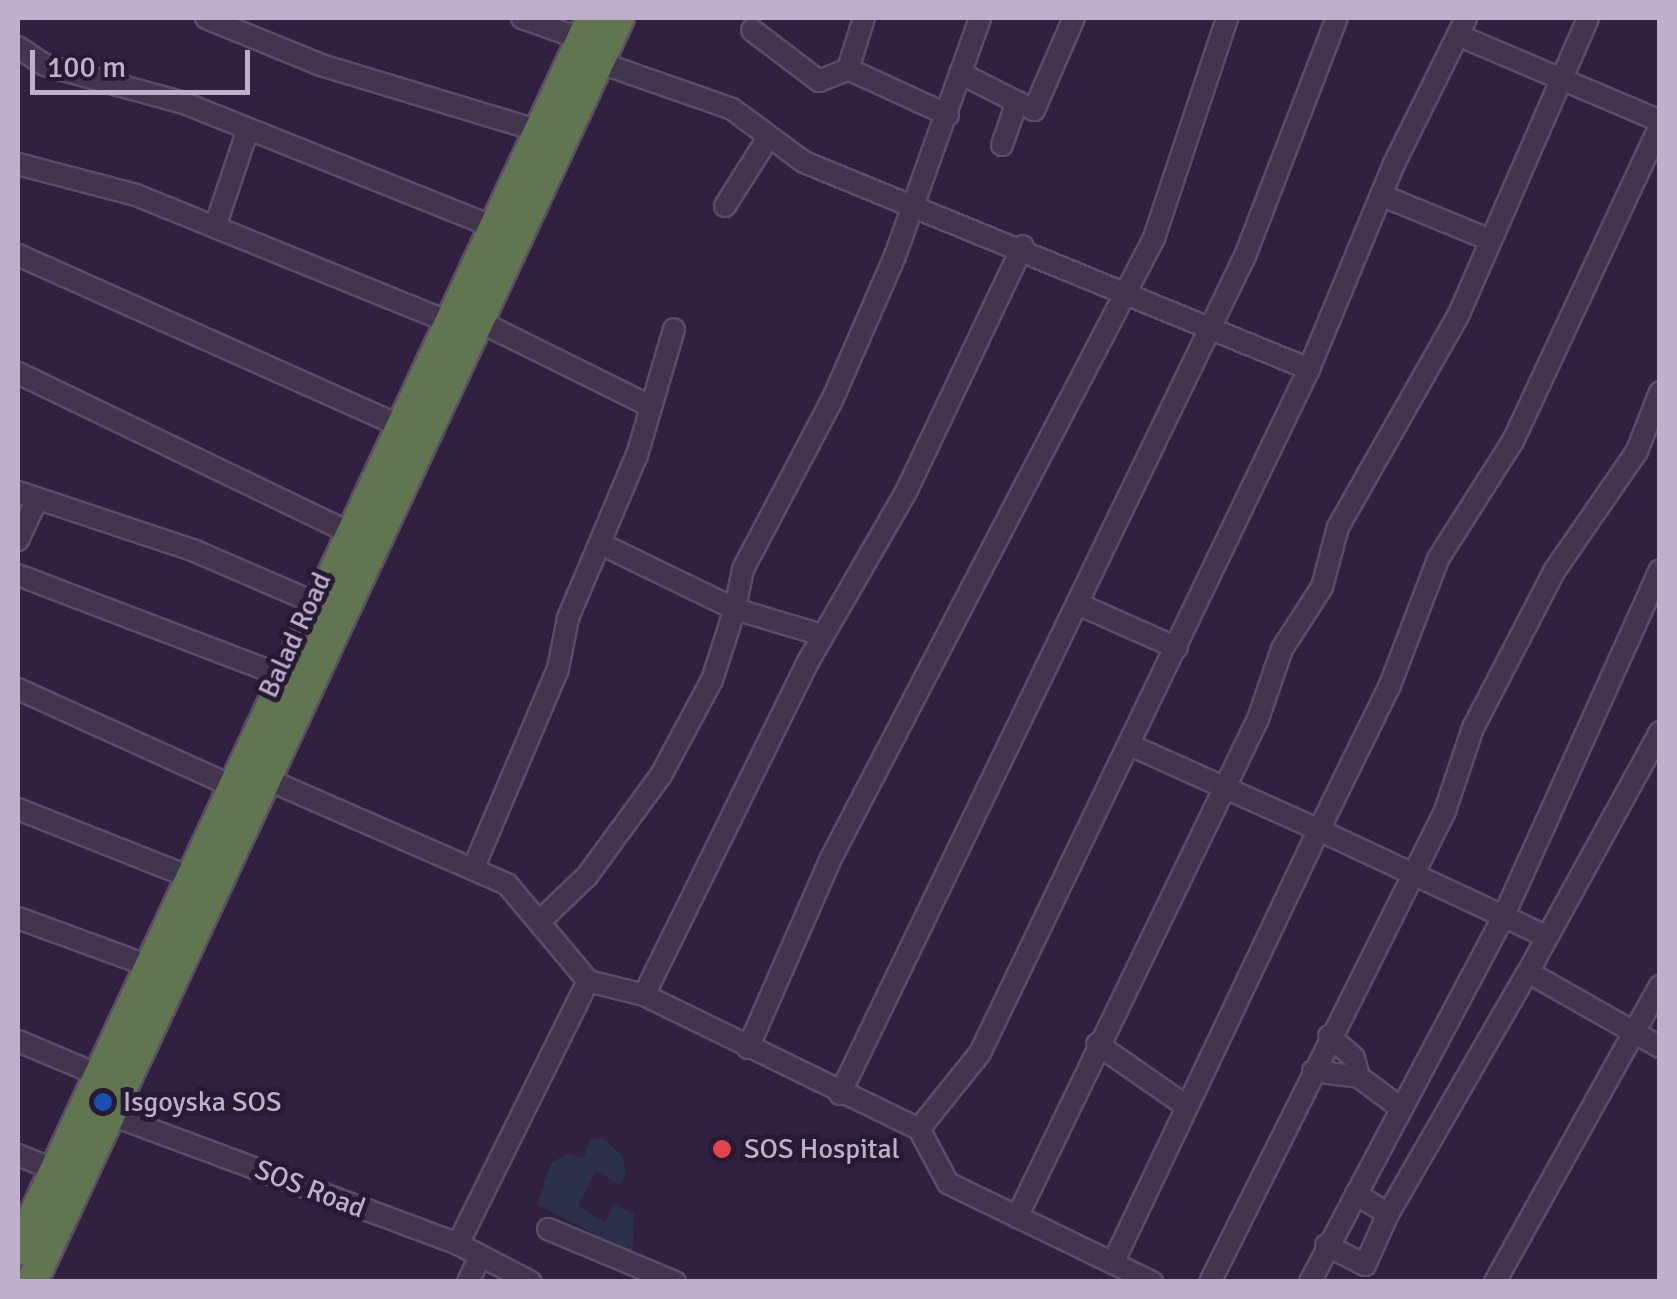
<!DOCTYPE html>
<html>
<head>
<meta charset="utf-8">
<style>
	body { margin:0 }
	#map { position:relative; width:1677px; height:1299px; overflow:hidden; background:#2f213f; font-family:Signika,sans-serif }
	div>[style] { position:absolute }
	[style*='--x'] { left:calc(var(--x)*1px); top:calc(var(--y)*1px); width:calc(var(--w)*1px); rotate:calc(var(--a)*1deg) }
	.green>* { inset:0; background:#2c314b }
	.roads { filter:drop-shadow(2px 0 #5a4d66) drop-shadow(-2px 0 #5a4d66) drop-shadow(0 2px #5a4d66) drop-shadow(0 -2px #5a4d66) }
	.minor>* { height:20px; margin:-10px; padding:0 10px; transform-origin:10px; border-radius:10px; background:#42354e }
	.highway>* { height:30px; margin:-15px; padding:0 15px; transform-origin:15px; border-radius:15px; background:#627551 }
	.dots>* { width:28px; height:28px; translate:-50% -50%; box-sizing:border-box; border:5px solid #271a33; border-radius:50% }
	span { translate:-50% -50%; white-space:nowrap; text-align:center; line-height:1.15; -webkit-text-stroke:10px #271a33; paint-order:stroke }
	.street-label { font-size:28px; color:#beb0ca }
	.poi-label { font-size:28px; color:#beb0ca }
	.left { translate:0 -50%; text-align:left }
	.frame { position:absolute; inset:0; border:20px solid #beb0ca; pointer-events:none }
	.scale { position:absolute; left:30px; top:50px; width:220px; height:45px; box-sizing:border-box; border:5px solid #beb0ca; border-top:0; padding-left:12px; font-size:30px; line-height:35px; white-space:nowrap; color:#beb0ca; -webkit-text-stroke:8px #271a33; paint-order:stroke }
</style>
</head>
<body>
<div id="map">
	<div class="green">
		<div style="clip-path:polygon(590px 1138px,603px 1138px,623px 1157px,626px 1174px,619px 1185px,596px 1170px,578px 1206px,605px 1223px,613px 1203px,634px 1214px,633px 1253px,537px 1205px,551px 1163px,567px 1154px,584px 1158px)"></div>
	</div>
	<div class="roads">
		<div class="minor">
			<div style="--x:206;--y:18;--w:124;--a:22.2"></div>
			<div style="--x:321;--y:65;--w:229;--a:16.8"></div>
			<div style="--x:522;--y:18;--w:64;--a:19.3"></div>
			<div style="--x:864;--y:18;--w:53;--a:107.4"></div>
			<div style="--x:848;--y:69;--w:110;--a:24.7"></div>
			<div style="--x:752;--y:30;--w:84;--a:37.3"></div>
			<div style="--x:819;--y:81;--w:31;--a:-22"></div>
			<div style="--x:1460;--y:36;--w:217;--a:23"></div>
			<div style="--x:18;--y:47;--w:32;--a:34"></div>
			<div style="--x:45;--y:65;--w:144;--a:15.3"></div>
			<div style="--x:184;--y:103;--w:331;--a:21.8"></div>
			<div style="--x:598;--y:62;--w:142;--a:19.3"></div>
			<div style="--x:732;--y:109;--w:89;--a:36.4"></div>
			<div style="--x:804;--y:162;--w:546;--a:22.29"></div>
			<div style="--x:1309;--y:369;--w:759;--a:115.69"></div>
			<div style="--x:980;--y:1053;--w:97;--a:128.8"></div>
			<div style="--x:960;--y:73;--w:64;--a:27"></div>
			<div style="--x:1002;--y:145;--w:46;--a:-70.8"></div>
			<div style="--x:1017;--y:102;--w:19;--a:25"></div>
			<div style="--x:1034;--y:110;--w:100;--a:-66.5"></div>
			<div style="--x:18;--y:164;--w:122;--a:14.7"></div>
			<div style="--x:136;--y:195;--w:335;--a:22.1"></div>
			<div style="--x:1381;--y:195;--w:116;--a:22.4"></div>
			<div style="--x:725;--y:206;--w:80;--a:-57.7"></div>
			<div style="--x:215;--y:227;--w:100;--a:-71.4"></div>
			<div style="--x:18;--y:255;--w:416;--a:24.1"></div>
			<div style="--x:478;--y:321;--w:190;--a:26.3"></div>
			<div style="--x:1309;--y:369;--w:220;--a:-67.5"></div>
			<div style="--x:1393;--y:166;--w:165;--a:-63.7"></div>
			<div style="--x:18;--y:373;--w:367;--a:25.7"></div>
			<div style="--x:18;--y:492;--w:187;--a:18.4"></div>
			<div style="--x:195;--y:551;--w:131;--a:23.4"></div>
			<div style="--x:18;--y:540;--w:45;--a:-65.1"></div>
			<div style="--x:18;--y:575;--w:283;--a:20.9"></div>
			<div style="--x:1078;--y:604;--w:108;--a:24"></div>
			<div style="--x:822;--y:635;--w:91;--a:-163.4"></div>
			<div style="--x:735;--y:609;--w:41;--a:-78.7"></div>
			<div style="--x:743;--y:569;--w:193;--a:-62.2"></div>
			<div style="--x:833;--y:398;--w:155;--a:-66.4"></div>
			<div style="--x:895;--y:256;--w:253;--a:-70.3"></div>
			<div style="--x:18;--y:689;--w:235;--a:24.4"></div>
			<div style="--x:1660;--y:732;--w:274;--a:118.8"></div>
			<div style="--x:1528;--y:972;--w:152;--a:29.6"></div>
			<div style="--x:1130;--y:745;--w:207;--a:24.2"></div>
			<div style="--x:1319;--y:830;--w:161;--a:-63.9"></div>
			<div style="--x:1390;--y:685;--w:135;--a:-69.1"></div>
			<div style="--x:1438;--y:559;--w:140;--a:-57.6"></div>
			<div style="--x:1513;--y:441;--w:348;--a:-65"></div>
			<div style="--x:264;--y:778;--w:265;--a:23.6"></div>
			<div style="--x:507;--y:884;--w:126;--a:50.1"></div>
			<div style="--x:588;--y:981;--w:58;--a:14"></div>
			<div style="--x:644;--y:995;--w:306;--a:26"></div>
			<div style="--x:919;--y:1129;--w:61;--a:61.8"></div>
			<div style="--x:948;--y:1183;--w:227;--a:25.9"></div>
			<div style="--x:18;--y:809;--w:185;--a:21.6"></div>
			<div style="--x:473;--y:869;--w:217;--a:-67"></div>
			<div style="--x:558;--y:669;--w:52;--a:-78.9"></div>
			<div style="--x:568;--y:618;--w:177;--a:-67.1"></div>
			<div style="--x:637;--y:455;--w:131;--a:-73.6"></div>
			<div style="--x:18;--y:918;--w:140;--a:20.1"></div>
			<div style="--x:541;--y:920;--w:64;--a:-43.7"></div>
			<div style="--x:587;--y:876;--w:125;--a:-53.8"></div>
			<div style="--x:661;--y:775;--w:108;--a:-61.8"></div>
			<div style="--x:712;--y:680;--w:75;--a:-72.1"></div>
			<div style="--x:735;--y:609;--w:149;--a:-154.1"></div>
			<div style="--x:644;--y:995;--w:373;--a:-63.8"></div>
			<div style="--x:809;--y:660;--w:194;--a:-60"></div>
			<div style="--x:906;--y:492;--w:272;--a:-64.6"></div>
			<div style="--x:1329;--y:1036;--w:33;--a:41"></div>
			<div style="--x:1354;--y:1058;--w:20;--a:75"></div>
			<div style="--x:1359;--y:1077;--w:49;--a:36.6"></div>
			<div style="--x:18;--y:1041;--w:88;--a:22.8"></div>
			<div style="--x:1097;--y:1044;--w:105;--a:34.9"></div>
			<div style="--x:748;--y:1048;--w:205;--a:-66.4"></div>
			<div style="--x:830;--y:860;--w:701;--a:-62.48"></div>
			<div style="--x:1154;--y:238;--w:232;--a:-71.6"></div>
			<div style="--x:1313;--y:1071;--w:46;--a:7.4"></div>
			<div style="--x:840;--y:1094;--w:931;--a:-64.21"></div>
			<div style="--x:1245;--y:256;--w:255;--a:-68.9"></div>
			<div style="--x:101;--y:1111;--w:381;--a:20.4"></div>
			<div style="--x:458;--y:1244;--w:82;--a:27.5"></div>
			<div style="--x:18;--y:1155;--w:40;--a:22"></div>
			<div style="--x:1388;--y:1214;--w:280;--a:-60"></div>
			<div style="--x:1017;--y:1217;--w:553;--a:-64.18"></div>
			<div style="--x:1258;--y:719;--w:74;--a:-71.1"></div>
			<div style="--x:1282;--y:649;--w:74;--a:-57.2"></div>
			<div style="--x:1322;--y:587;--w:62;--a:-75.1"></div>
			<div style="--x:1338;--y:527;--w:243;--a:-60.4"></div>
			<div style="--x:1458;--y:316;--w:325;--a:-66.4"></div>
			<div style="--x:548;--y:1229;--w:138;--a:22.7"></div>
			<div style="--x:458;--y:1244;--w:293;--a:-63.7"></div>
			<div style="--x:1326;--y:1245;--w:44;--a:27.1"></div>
			<div style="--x:1365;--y:1265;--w:56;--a:-65.7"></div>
			<div style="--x:1388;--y:1214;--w:38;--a:-148"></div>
			<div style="--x:1113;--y:1263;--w:480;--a:-64.6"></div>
			<div style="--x:1319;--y:830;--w:252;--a:25.1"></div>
			<div style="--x:468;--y:1282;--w:29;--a:-65"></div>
			<div style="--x:1210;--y:1282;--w:526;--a:-63.48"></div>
			<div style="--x:1445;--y:811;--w:88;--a:-71.4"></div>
			<div style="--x:1473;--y:728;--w:178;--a:-62.6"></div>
			<div style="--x:1555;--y:570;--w:145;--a:-55.4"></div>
			<div style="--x:1637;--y:451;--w:63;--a:-68.7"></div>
			<div style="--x:1310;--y:1282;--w:417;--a:-62.1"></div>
			<div style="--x:1505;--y:913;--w:376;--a:-65.7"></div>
			<div style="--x:1495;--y:1282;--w:339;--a:-60.9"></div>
		</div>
		<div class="highway">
			<div style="--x:18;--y:1250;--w:1359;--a:-65.02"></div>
			<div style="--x:32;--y:1282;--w:1394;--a:-65.09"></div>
		</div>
	</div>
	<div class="dots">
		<div style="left:103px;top:1102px;background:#1a4fb4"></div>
		<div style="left:722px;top:1149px;background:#e0444e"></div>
	</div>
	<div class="street-label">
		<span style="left:295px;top:635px;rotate:-65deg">Balad Road</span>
		<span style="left:310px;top:1189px;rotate:21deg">SOS Road</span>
	</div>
	<div class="poi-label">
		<span class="left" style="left:123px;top:1102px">Isgoyska SOS</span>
		<span class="left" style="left:744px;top:1149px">SOS Hospital</span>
	</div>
	<div class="frame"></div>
	<div class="scale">100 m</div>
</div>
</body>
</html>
